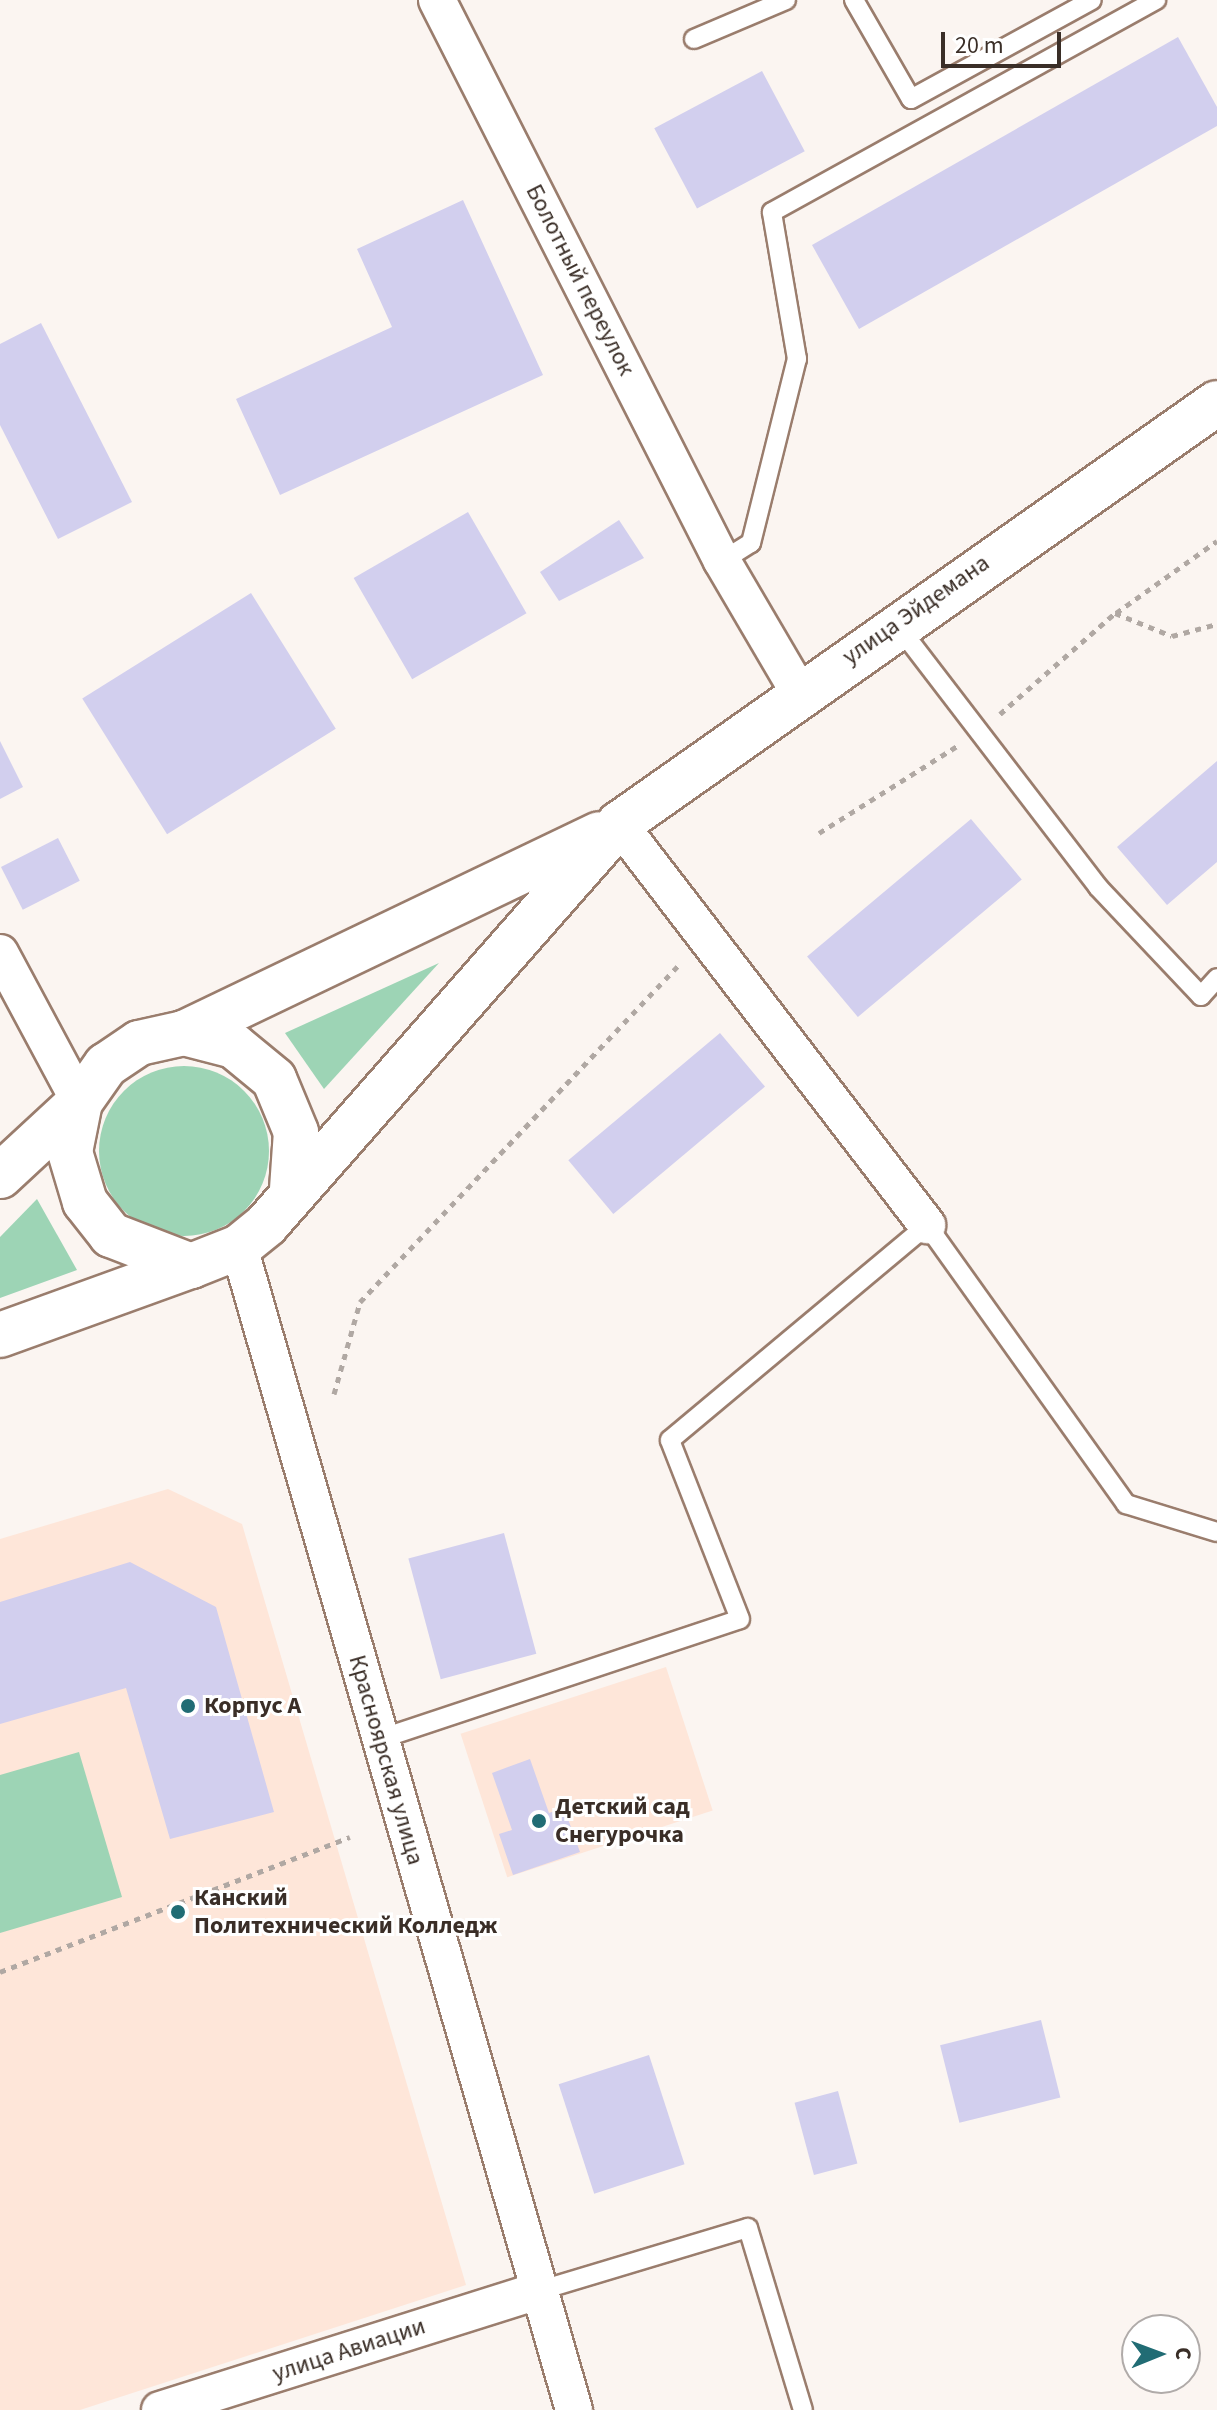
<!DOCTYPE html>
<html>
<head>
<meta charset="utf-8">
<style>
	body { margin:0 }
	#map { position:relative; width:1217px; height:2410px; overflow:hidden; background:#fbf5f1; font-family:"Source Sans 3",sans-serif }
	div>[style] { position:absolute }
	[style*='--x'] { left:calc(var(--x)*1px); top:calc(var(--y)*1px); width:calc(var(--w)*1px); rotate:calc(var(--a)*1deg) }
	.built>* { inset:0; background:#fee6d9; transform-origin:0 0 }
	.green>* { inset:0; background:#9dd4b5 }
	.round { border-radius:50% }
	.building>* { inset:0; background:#d2cfee; transform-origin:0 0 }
	.path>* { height:5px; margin-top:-2.5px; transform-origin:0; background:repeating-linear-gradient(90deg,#b0a8a3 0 6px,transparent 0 12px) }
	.roads { filter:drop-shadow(2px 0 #9a7d6d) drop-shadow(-2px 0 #9a7d6d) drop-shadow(0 2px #9a7d6d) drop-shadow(0 -2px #9a7d6d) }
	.service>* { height:18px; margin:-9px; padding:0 9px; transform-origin:9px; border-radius:9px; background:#fff }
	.minor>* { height:36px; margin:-18px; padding:0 18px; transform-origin:18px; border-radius:18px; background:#fff }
	.secondary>* { height:44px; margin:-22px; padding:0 22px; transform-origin:22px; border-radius:22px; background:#fff }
	.dots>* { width:22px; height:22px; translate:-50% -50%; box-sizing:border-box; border:4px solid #fff; border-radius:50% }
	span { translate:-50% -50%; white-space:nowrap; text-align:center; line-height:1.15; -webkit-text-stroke:6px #fff; paint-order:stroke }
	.street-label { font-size:24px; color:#3a2e27 }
	.poi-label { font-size:24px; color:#3a2e27; font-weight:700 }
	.left { translate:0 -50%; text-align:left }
	.north { position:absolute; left:1121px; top:2314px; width:80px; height:80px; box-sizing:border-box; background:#fff; border:2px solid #b0aba9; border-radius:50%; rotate:89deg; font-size:22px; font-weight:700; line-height:32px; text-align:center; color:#3a2e27 }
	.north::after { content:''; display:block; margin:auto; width:28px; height:36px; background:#216c74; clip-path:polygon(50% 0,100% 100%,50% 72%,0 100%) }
	.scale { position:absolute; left:941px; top:32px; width:120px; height:36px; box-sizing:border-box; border:4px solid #3a2e27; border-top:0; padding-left:10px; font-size:24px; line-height:28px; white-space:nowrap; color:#3a2e27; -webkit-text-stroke:6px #fff; paint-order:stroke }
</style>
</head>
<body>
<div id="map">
	<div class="built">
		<div style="clip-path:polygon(168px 1489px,242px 1524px,466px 2285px,80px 2410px,0 2410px,0 1539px)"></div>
		<div style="left:666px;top:1667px;width:151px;height:216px;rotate:72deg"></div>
	</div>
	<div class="green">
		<div style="clip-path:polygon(439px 963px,324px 1089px,285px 1033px)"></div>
		<div class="round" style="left:99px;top:1066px;width:170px;height:170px"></div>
		<div style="clip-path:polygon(37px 1199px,77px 1270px,0 1298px,0 1237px)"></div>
		<div style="clip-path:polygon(79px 1752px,122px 1897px,0 1933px,0 1775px)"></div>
	</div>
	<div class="building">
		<div style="clip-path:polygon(1178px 37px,1217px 107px,1217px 126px,859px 329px,812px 245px)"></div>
		<div style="left:762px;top:71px;width:91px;height:122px;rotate:62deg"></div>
		<div style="clip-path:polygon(463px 200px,543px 375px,280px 495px,236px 399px,392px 327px,357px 249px)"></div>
		<div style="clip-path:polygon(41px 323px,132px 502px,58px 539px,0 425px,0 344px)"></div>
		<div style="left:468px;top:512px;width:117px;height:132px;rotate:60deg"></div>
		<div style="clip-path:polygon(619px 520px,644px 558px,559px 601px,540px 572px)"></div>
		<div style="left:251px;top:593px;width:160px;height:199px;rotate:58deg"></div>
		<div style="clip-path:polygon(0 741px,23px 787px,0 799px)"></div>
		<div style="clip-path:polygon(1217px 761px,1217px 862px,1167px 905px,1117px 847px)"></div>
		<div style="left:971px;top:819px;width:79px;height:214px;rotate:50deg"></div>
		<div style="left:58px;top:838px;width:48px;height:64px;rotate:63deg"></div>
		<div style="left:720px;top:1033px;width:70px;height:198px;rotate:50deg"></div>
		<div style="left:504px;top:1533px;width:125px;height:99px;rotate:75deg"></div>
		<div style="clip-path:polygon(130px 1562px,216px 1607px,274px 1812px,170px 1839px,126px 1688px,0 1724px,0 1602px)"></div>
		<div style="clip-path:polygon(530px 1759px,549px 1813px,564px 1808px,580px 1852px,513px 1875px,499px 1834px,512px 1830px,492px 1773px)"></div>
		<div style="left:1041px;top:2020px;width:80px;height:104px;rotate:76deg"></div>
		<div style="left:649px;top:2055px;width:115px;height:95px;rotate:72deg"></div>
		<div style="left:838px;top:2091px;width:75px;height:45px;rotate:75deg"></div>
	</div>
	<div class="path">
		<div style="--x:1116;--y:613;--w:124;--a:-35.5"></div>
		<div style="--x:1000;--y:714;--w:153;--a:-41.3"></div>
		<div style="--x:1115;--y:613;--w:61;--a:22"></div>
		<div style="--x:1172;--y:636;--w:47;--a:-14.9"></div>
		<div style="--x:819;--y:833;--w:163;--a:-32.2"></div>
		<div style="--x:334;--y:1394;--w:96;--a:-74.2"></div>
		<div style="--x:360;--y:1302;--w:464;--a:-46.6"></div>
		<div style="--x:0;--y:1972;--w:375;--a:-21.1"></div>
	</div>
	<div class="roads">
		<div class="service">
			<div style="--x:854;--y:0;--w:114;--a:60.1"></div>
			<div style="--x:911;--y:99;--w:206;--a:-28.7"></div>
			<div style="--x:694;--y:39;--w:100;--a:-23"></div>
			<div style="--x:722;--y:561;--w:34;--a:-32"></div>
			<div style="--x:751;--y:543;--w:190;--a:-76"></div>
			<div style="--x:797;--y:359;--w:149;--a:-99.7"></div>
			<div style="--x:772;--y:212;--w:439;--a:-28.9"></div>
			<div style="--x:898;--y:626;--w:329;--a:52.5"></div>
			<div style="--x:1098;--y:887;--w:150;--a:46.6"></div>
			<div style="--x:1201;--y:996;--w:24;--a:-48"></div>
			<div style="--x:380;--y:1739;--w:379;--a:-18.4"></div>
			<div style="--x:740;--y:1619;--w:192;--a:-111.4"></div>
			<div style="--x:670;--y:1440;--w:335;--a:-39.9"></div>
			<div style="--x:927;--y:1225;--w:343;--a:54.5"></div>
			<div style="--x:1126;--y:1504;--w:95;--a:17.1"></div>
			<div style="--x:538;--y:2291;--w:219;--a:-16.7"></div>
			<div style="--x:748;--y:2228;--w:190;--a:73.2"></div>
		</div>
		<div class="minor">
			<div style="--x:437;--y:0;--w:629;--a:63.07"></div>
			<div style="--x:722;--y:561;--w:152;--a:59.6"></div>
			<div style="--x:619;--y:824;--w:506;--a:52.47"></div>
			<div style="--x:0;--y:953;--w:169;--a:61.8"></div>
			<div style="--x:239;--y:1247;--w:1210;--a:73.93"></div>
			<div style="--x:160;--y:2410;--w:396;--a:-17.5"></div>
		</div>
		<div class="secondary">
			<div style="--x:184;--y:1033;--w:460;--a:-25.6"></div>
			<div style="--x:0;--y:1176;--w:109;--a:-42.8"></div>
			<div style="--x:292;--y:1189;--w:57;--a:-86"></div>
			<div style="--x:296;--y:1132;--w:57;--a:-112.5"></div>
			<div style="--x:274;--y:1079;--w:52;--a:-140.5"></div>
			<div style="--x:234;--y:1046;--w:52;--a:-165.4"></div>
			<div style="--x:184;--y:1033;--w:46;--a:167.5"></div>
			<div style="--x:139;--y:1043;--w:40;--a:146"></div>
			<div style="--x:106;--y:1065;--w:45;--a:125.1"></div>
			<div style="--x:80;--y:1102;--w:51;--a:101.3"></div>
			<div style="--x:70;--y:1152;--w:52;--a:73.3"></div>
			<div style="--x:85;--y:1202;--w:42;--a:51.8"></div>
			<div style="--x:111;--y:1235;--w:86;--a:21.2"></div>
			<div style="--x:191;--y:1266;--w:52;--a:-21.6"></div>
			<div style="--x:239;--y:1247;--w:36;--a:-39"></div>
			<div style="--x:267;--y:1224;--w:533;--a:-48.65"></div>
			<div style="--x:619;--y:824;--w:731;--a:-35.15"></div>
			<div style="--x:0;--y:1335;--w:203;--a:-19.9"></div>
		</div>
	</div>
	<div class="dots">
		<div style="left:188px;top:1706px;background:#216c74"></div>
		<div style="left:539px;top:1821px;background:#216c74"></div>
		<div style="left:178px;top:1912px;background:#216c74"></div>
	</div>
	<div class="street-label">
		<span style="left:580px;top:280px;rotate:63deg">Болотный переулок</span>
		<span style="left:916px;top:610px;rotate:-35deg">улица Эйдемана</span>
		<span style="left:386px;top:1760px;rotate:74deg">Красноярская улица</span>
		<span style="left:349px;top:2350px;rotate:-18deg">улица Авиации</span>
	</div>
	<div class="poi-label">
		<span class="left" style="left:204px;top:1706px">Корпус А</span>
		<span class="left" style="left:555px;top:1821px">Детский сад<br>Снегурочка</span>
		<span class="left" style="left:194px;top:1912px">Канский<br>Политехнический Колледж</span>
	</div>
	<div class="north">С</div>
	<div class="scale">20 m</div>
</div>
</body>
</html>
